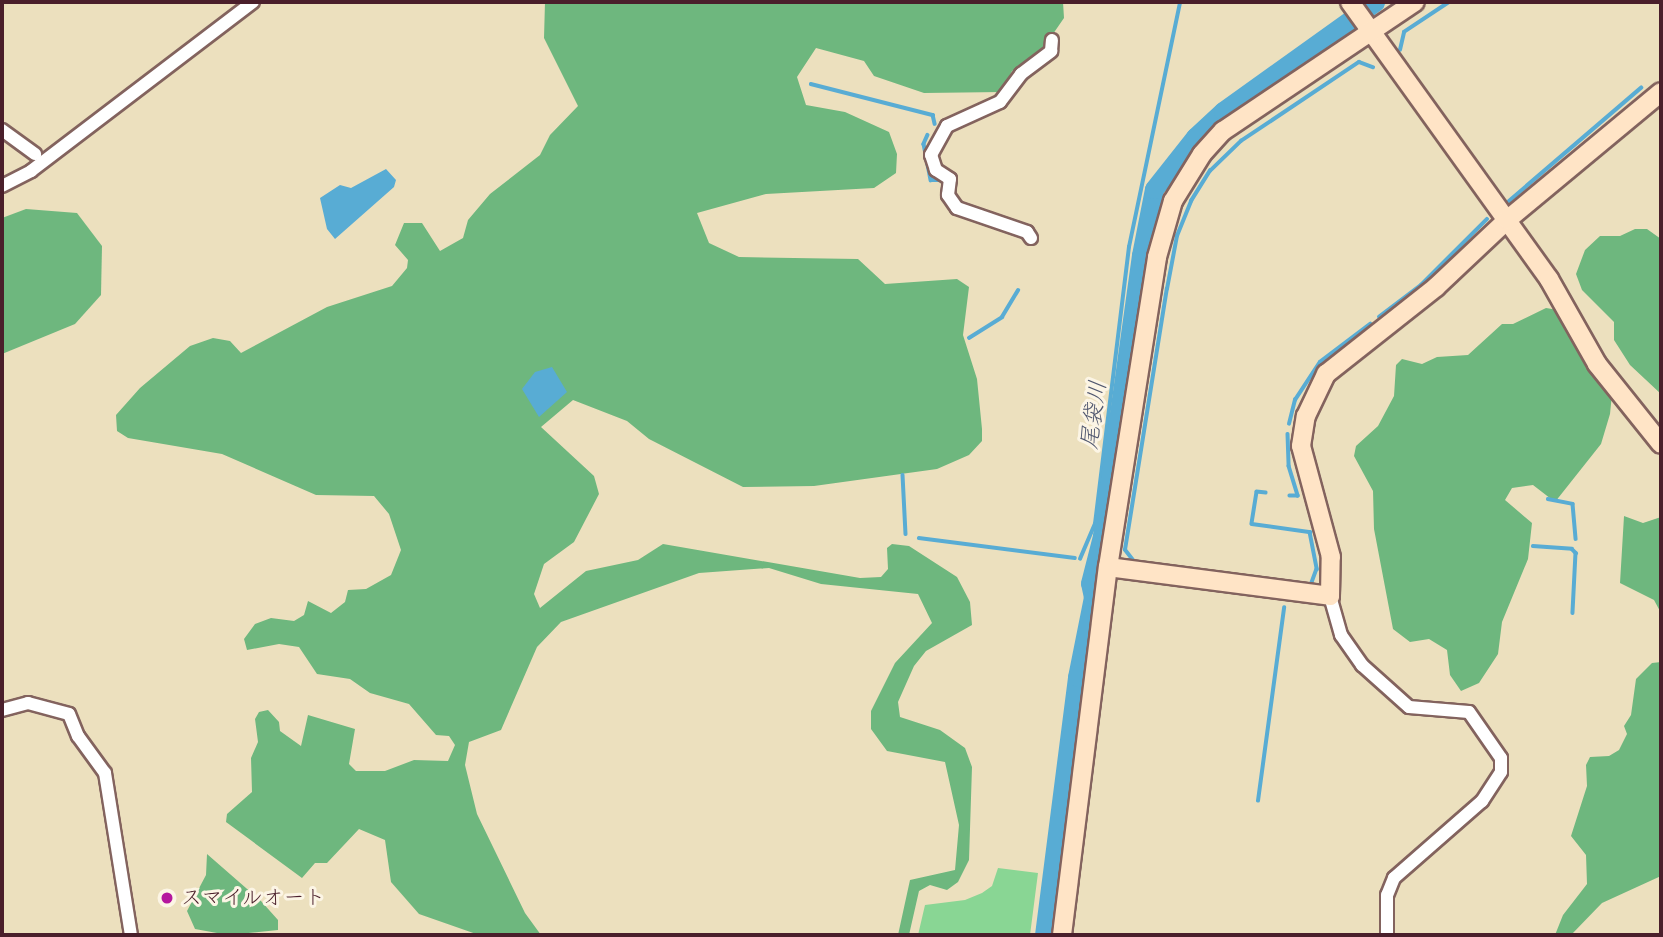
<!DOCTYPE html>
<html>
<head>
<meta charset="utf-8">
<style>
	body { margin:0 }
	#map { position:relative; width:1663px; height:937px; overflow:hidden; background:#ece0be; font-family:"Balsamiq Sans","Klee One",sans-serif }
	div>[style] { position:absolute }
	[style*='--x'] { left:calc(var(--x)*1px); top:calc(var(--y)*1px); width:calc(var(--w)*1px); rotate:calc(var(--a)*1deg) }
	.green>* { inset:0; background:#89d694 }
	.forest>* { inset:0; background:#6eb77e }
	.water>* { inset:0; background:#58acd4 }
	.stream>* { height:3.5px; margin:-1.75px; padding:0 1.75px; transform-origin:1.75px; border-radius:1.75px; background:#58acd4 }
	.river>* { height:19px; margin:-9.5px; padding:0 9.5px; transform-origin:9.5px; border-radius:9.5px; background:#58acd4 }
	.roads { filter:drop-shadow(2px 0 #83635e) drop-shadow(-2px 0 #83635e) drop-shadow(0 2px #83635e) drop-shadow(0 -2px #83635e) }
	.street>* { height:12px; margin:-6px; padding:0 6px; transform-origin:6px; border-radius:6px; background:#fff }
	.secondary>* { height:18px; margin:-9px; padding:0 9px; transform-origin:9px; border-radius:9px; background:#ffe4c6 }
	.dots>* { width:19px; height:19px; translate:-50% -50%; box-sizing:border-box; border:4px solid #fcf5e5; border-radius:50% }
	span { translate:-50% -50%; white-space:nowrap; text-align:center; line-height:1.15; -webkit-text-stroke:6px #fcf5e5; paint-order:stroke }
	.poi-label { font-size:21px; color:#4a1f2b }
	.left { translate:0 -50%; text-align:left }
	.water-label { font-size:23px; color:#50576f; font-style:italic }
	.frame { position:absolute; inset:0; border:4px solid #4a1f2b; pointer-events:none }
</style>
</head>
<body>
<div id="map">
	<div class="green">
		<div style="clip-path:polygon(998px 868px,1038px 873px,1030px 935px,918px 935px,925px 905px,965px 900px,982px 893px,992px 886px)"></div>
	</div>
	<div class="forest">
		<div style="clip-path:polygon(545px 2px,1063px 2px,1064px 18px,1035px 60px,1012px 71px,1002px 92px,924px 93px,874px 76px,864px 61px,816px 48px,797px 77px,806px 105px,845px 112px,889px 132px,897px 154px,896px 173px,874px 188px,766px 194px,697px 213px,709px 243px,739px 257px,858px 259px,885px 284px,957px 279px,969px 287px,963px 335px,977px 379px,982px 429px,982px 441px,969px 455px,937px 469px,814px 486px,743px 487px,649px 439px,627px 421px,573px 400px,541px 427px,594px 476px,599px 494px,574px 542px,544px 564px,534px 594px,540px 608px,586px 571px,638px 560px,663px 544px,860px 578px,881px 577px,888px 569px,887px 548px,892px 544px,909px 546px,957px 577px,970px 602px,972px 625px,926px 651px,914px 666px,898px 702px,900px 717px,940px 730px,965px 748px,972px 767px,969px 860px,958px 882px,947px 890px,930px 885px,919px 891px,909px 935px,898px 935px,910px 880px,955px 870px,959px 825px,945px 762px,887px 751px,871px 729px,871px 711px,895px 663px,932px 623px,918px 594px,821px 584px,769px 568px,699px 573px,561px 622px,537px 647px,501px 730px,469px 742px,465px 765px,477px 814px,525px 913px,541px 935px,479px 935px,419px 914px,391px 882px,385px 840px,359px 829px,327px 863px,315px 863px,302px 878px,226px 822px,227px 814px,252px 792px,251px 758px,258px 742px,255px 719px,259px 712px,268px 710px,279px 722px,280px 731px,301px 746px,308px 715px,355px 729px,349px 764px,356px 771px,385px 771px,414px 760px,448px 761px,455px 745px,449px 736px,436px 735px,409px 704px,370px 693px,350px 679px,317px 674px,299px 647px,279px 644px,247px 650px,244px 639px,255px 624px,271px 618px,294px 621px,304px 615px,308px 601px,331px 613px,345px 602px,348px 590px,366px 589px,391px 575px,401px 550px,389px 514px,374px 496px,316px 495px,222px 454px,128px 438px,117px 431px,116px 415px,140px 388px,190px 346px,213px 338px,230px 341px,241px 353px,327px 307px,392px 286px,407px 268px,408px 260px,395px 245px,404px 223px,422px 223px,440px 251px,463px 238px,468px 220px,490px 194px,540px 155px,550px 135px,578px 106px,544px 38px)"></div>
		<div style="clip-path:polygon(26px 209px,77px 213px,102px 246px,101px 295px,75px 324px,2px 354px,2px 218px)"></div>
		<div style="clip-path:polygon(1635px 229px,1647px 229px,1661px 239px,1661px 394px,1630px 365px,1614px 340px,1614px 322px,1582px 290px,1576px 274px,1585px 250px,1600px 236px,1620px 236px)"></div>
		<div style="clip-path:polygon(1546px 308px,1558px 310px,1612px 394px,1610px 414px,1601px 444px,1555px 502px,1533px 485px,1512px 488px,1505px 500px,1532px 523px,1528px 559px,1502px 622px,1498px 654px,1479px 683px,1461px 691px,1450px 675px,1447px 650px,1429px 639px,1410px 642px,1393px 629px,1374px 529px,1373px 491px,1354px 456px,1356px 446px,1378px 426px,1394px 396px,1396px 365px,1402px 359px,1422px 364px,1437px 357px,1468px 355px,1502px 324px,1513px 324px)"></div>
		<div style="clip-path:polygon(1624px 516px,1643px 523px,1661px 517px,1661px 613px,1654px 600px,1620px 583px)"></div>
		<div style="clip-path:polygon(1661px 662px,1661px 876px,1602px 903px,1571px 935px,1555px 935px,1563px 915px,1587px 884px,1586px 855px,1571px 836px,1587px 786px,1586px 765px,1590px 757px,1609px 756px,1619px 750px,1627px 734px,1624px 726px,1631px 715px,1636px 679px,1652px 663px)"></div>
		<div style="clip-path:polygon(207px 854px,261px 901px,278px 920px,278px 930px,228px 935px,195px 929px,187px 911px,206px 875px)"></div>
	</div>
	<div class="water">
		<div style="clip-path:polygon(386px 169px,396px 180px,394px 187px,335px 239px,327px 229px,320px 198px,340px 185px,351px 188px)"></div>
		<div style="clip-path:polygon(552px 367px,567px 392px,539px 417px,522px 389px,535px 372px)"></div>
	</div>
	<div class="stream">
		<div style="--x:1400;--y:50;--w:18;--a:-77"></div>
		<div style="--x:1404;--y:32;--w:54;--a:-33.7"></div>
		<div style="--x:811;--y:84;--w:126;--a:14.3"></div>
		<div style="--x:933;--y:115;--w:9;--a:77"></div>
		<div style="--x:928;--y:135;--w:10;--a:114"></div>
		<div style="--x:924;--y:144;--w:37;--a:79"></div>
		<div style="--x:931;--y:180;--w:10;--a:0"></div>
		<div style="--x:1509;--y:201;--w:174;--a:-40.6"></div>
		<div style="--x:983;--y:223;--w:31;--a:19"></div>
		<div style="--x:1379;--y:317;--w:53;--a:-37.3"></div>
		<div style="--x:1421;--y:285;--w:93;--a:-45"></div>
		<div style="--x:969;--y:338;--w:39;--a:-32"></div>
		<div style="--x:1002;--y:317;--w:31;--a:-59"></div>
		<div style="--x:1289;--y:424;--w:25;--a:-76"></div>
		<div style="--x:1295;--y:400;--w:45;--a:-56.7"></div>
		<div style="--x:1320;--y:362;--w:63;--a:-37.2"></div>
		<div style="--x:1288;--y:434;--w:32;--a:88"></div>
		<div style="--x:1289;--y:466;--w:31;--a:73"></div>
		<div style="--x:1298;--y:496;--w:8;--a:180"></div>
		<div style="--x:903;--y:475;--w:59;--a:87.1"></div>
		<div style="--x:1266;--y:493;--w:9;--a:-174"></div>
		<div style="--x:1257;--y:492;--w:32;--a:99"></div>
		<div style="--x:1252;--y:524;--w:59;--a:7.9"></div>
		<div style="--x:1310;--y:532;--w:38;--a:79"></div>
		<div style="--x:1317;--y:569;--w:20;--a:110"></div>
		<div style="--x:1548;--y:499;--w:25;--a:11"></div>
		<div style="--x:1573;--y:504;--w:35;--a:85"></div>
		<div style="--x:919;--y:538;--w:157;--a:7.3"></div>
		<div style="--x:1533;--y:546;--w:39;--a:4"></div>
		<div style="--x:1572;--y:549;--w:6;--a:45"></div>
		<div style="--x:1576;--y:553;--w:60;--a:92.9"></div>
		<div style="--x:1080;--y:559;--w:38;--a:-67"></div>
		<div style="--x:1095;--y:524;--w:279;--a:-83"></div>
		<div style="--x:1129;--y:247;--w:250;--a:-78.2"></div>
		<div style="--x:1090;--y:560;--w:8;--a:7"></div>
		<div style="--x:1135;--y:563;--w:16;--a:-128"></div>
		<div style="--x:1125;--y:550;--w:264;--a:-80.9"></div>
		<div style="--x:1167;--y:289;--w:54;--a:-79.3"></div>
		<div style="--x:1177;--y:236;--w:38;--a:-68"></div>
		<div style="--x:1191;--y:201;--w:36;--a:-58"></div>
		<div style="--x:1210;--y:171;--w:43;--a:-44.1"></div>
		<div style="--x:1241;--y:141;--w:142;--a:-33.8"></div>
		<div style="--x:1359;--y:62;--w:15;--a:20"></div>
		<div style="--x:1258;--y:801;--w:195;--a:-82.3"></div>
	</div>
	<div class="river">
		<div style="--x:1044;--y:935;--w:260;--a:-82.7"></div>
		<div style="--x:1077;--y:677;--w:82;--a:-78.7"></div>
		<div style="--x:1093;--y:597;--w:14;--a:-102"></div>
		<div style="--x:1090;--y:583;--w:49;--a:-75.7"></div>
		<div style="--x:1102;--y:536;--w:284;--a:-82.1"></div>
		<div style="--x:1141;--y:255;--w:67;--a:-78.9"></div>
		<div style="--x:1154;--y:189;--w:66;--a:-51.7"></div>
		<div style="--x:1195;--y:137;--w:38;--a:-43"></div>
		<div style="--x:1223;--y:111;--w:187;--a:-35.6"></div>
	</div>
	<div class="roads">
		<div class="street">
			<div style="--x:2;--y:130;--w:41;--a:36"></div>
			<div style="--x:2;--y:186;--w:33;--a:-27"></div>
			<div style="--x:31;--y:171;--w:279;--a:-37.3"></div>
			<div style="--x:1031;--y:238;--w:7;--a:-124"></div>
			<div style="--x:1027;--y:232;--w:74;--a:-161.1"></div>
			<div style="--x:957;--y:208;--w:16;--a:-125"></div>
			<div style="--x:948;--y:195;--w:16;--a:-83"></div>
			<div style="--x:950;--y:179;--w:17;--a:-147"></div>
			<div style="--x:936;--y:170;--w:16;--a:-108"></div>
			<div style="--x:931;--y:155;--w:33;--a:-61"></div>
			<div style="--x:947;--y:126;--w:58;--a:-24.4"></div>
			<div style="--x:1000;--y:102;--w:35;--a:-53"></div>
			<div style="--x:1021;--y:74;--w:38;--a:-37"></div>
			<div style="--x:1051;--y:51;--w:11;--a:-85"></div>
			<div style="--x:1330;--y:596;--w:41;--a:74.2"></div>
			<div style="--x:1341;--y:635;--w:37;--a:55"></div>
			<div style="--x:1362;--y:665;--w:63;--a:41.8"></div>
			<div style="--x:1409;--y:707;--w:60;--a:4.8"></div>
			<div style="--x:1469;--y:712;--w:56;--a:55.2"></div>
			<div style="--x:1501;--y:758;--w:14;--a:90"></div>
			<div style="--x:1501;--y:772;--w:35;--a:123"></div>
			<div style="--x:1482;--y:801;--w:117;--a:138.8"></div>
			<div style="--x:1394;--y:878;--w:18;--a:112"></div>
			<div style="--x:1387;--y:895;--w:40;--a:90"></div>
			<div style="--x:2;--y:710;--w:27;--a:-15"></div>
			<div style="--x:28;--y:703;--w:42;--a:15"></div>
			<div style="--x:69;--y:714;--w:24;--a:68"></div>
			<div style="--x:78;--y:736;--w:46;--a:53.9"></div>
			<div style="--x:105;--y:773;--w:164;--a:80.9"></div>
		</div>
		<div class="secondary">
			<div style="--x:1350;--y:2;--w:341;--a:54.3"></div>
			<div style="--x:1549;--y:279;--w:98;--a:60.5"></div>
			<div style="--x:1597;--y:364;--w:102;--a:51.3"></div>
			<div style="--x:1108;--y:567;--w:224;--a:7.4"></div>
			<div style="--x:1330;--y:596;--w:39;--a:-89"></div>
			<div style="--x:1331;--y:557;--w:115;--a:-105.1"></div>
			<div style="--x:1301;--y:446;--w:30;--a:-81"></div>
			<div style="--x:1306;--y:416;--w:47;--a:-64.5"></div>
			<div style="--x:1326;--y:374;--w:140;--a:-38.3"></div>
			<div style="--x:1436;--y:287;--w:98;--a:-43.3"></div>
			<div style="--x:1507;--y:220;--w:200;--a:-39.7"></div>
			<div style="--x:1062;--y:935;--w:371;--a:-82.9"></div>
			<div style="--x:1108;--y:567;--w:314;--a:-81"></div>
			<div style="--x:1157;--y:257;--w:58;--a:-74.1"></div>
			<div style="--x:1173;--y:201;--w:55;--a:-58.3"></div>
			<div style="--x:1202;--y:154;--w:31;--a:-48"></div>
			<div style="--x:1223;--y:131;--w:231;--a:-33.9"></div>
		</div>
	</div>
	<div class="dots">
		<div style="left:167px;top:898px;background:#b5179e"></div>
	</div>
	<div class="poi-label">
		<span class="left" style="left:181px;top:898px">スマイルオート</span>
	</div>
	<div class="water-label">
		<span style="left:1094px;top:415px;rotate:-82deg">尾袋川</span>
	</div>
	<div class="frame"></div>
</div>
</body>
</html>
